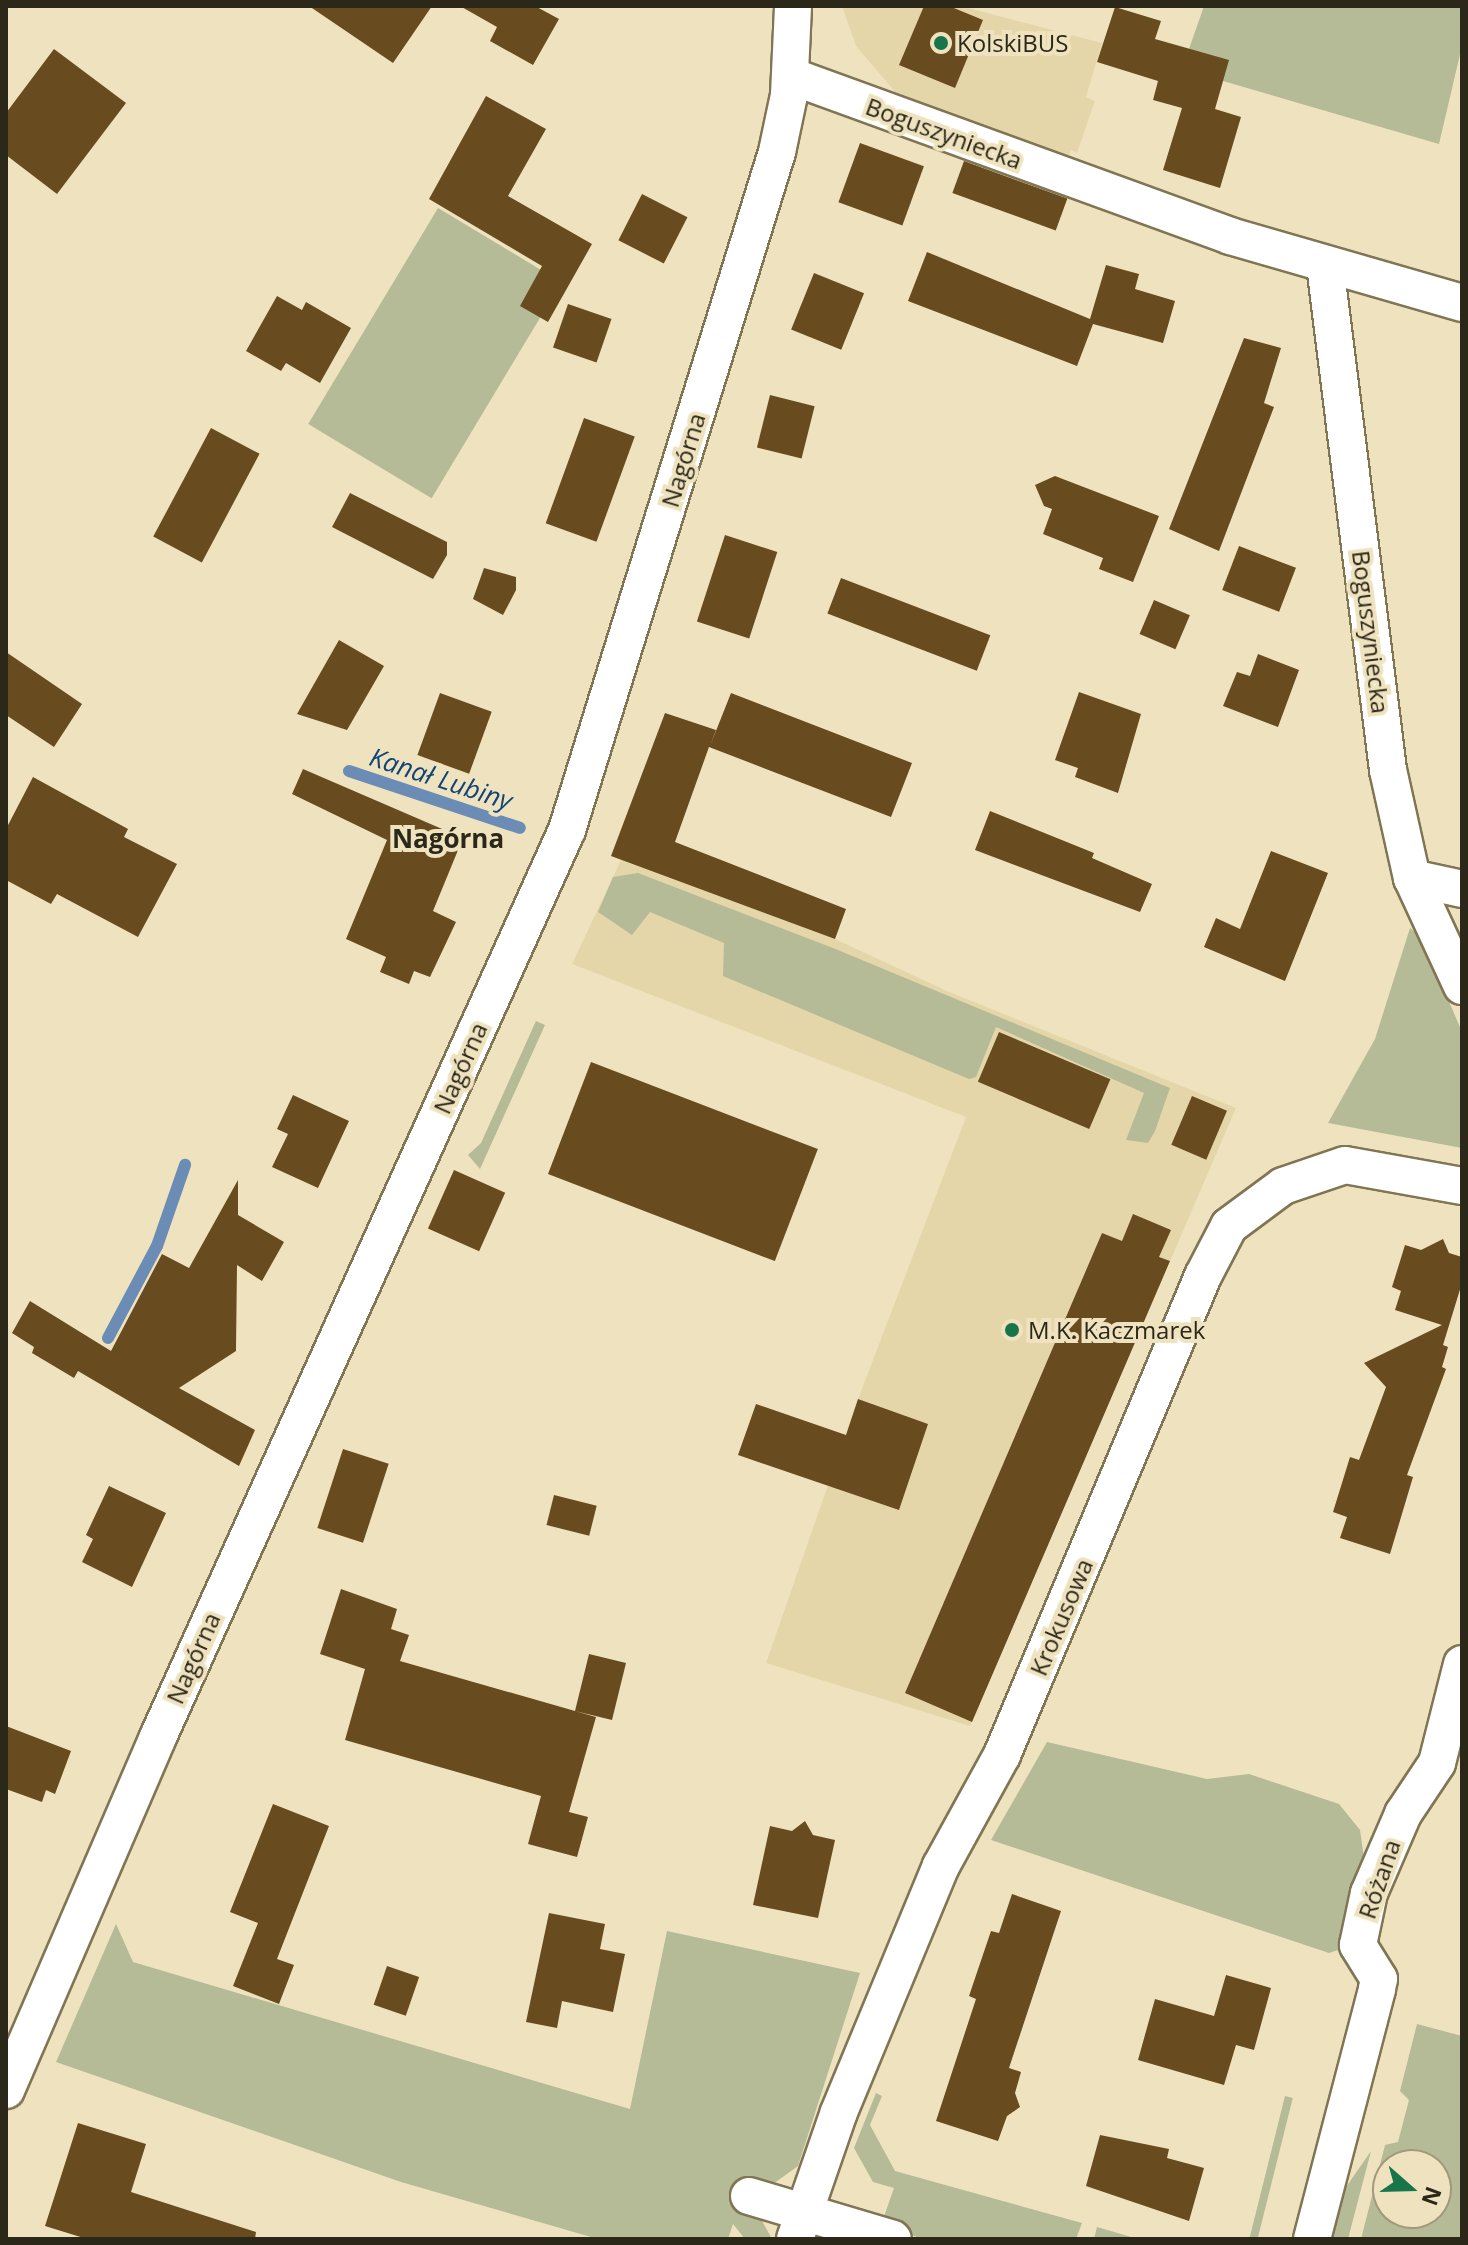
<!DOCTYPE html>
<html>
<head>
<meta charset="utf-8">
<style>
	body { margin:0 }
	#map { position:relative; width:1468px; height:2245px; overflow:hidden; background:#efe3bf; font-family:"Open Sans",sans-serif }
	div>[style] { position:absolute }
	[style*='--x'] { left:calc(var(--x)*1px); top:calc(var(--y)*1px); width:calc(var(--w)*1px); rotate:calc(var(--a)*1deg) }
	.built>* { inset:0; background:#e5d6aa }
	.green>* { inset:0; background:#b5ba97; transform-origin:0 0 }
	.stream>* { height:12px; margin:-6px; padding:0 6px; transform-origin:6px; border-radius:6px; background:#6a8cb5 }
	.building>* { inset:0; background:#684b1e; transform-origin:0 0 }
	.roads { filter:drop-shadow(2px 0 #807554) drop-shadow(-2px 0 #807554) drop-shadow(0 2px #807554) drop-shadow(0 -2px #807554) }
	.street>* { height:36px; margin:-18px; padding:0 18px; transform-origin:18px; border-radius:18px; background:#fff }
	.dots>* { width:22px; height:22px; translate:-50% -50%; box-sizing:border-box; border:4px solid #efe3bf; border-radius:50% }
	span { translate:-50% -50%; white-space:nowrap; text-align:center; line-height:1.15; -webkit-text-stroke:8px #efe3bf; paint-order:stroke }
	.poi-label { font-size:24px; color:#2b2719 }
	.left { translate:0 -50%; text-align:left }
	.street-label { font-size:24px; color:#2b2719 }
	.water-label { font-size:26px; color:#124478; font-style:italic }
	.neighbourhood-label { font-size:26px; color:#2b2719; font-weight:700 }
	.frame { position:absolute; inset:0; border:8px solid #2b2719; pointer-events:none }
	.north { position:absolute; left:1372px; top:2149px; width:80px; height:80px; box-sizing:border-box; background:#efe3bf; border:2px solid #a1987d; border-radius:50%; rotate:110deg; font-size:22px; font-weight:700; line-height:32px; text-align:center; color:#2b2719 }
	.north::after { content:''; display:block; margin:auto; width:28px; height:36px; background:#18754b; clip-path:polygon(50% 0,100% 100%,50% 72%,0 100%) }
</style>
</head>
<body>
<div id="map">
	<div class="built">
		<div style="clip-path:polygon(842px 6px,961px 6px,1102px 43px,1086px 97px,1095px 101px,1077px 153px,1071px 150px,1067px 162px,903px 101px,856px 46px)"></div>
		<div style="clip-path:polygon(621px 860px,835px 939px,947px 991px,1236px 1108px,970px 1726px,766px 1663px,858px 1399px,966px 1117px,572px 964px)"></div>
	</div>
	<div class="green">
		<div style="clip-path:polygon(1204px 6px,1462px 6px,1461px 50px,1439px 144px,1182px 69px)"></div>
		<div style="left:438px;top:208px;width:144px;height:252px;rotate:31deg"></div>
		<div style="clip-path:polygon(638px 873px,833px 948px,1170px 1088px,1155px 1131px,1148px 1143px,1126px 1140px,1144px 1093px,996px 1027px,976px 1077px,969px 1079px,723px 976px,724px 943px,650px 912px,632px 935px,598px 912px,613px 877px)"></div>
		<div style="clip-path:polygon(1410px 928px,1422px 938px,1462px 1032px,1462px 1148px,1328px 1123px,1375px 1039px)"></div>
		<div style="clip-path:polygon(536px 1021px,545px 1025px,480px 1169px,468px 1155px,481px 1143px)"></div>
		<div style="clip-path:polygon(1047px 1742px,1207px 1779px,1249px 1774px,1339px 1804px,1360px 1830px,1364px 1858px,1349px 1909px,1350px 1946px,1329px 1953px,991px 1840px)"></div>
		<div style="clip-path:polygon(116px 1924px,133px 1962px,630px 2109px,667px 1931px,860px 1973px,798px 2166px,773px 2184px,746px 2179px,737px 2210px,760px 2217px,772px 2239px,745px 2239px,733px 2224px,728px 2239px,598px 2239px,401px 2182px,56px 2062px)"></div>
		<div style="clip-path:polygon(evenodd,1417px 2024px,1462px 2036px,1462px 2239px,1361px 2239px,1385px 2145px,1398px 2142px,1409px 2100px,1400px 2091px,1417px 2024px,1388px 2165px,1436px 2165px,1436px 2213px,1388px 2213px,1388px 2165px)"></div>
		<div style="clip-path:polygon(876px 2093px,882px 2096px,870px 2125px,895px 2171px,1082px 2223px,1076px 2239px,921px 2239px,882px 2222px,894px 2188px,873px 2182px,854px 2148px)"></div>
		<div style="left:1285px;top:2096px;width:8px;height:148px;rotate:14deg"></div>
		<div style="clip-path:polygon(1371px 2151px,1348px 2239px,1331px 2239px,1344px 2190px)"></div>
		<div style="clip-path:polygon(1097px 2227px,1138px 2239px,1094px 2239px)"></div>
	</div>
	<div class="stream">
		<div style="--x:349;--y:771;--w:180;--a:18.4"></div>
		<div style="--x:108;--y:1338;--w:104;--a:-62"></div>
		<div style="--x:157;--y:1246;--w:86;--a:-70.9"></div>
	</div>
	<div class="building">
		<div style="clip-path:polygon(309px 6px,432px 6px,393px 63px)"></div>
		<div style="clip-path:polygon(460px 6px,535px 6px,559px 19px,533px 65px,490px 41px,497px 27px)"></div>
		<div style="clip-path:polygon(924px 6px,949px 6px,983px 20px,955px 88px,899px 65px)"></div>
		<div style="clip-path:polygon(1115px 7px,1161px 21px,1155px 39px,1229px 60px,1215px 109px,1241px 117px,1220px 188px,1163px 170px,1182px 108px,1153px 100px,1158px 81px,1097px 62px)"></div>
		<div style="clip-path:polygon(54px 49px,126px 103px,57px 194px,6px 155px,6px 113px)"></div>
		<div style="clip-path:polygon(486px 96px,546px 129px,508px 196px,592px 244px,548px 322px,520px 306px,542px 266px,429px 199px)"></div>
		<div style="left:860px;top:143px;width:68px;height:63px;rotate:20deg"></div>
		<div style="left:964px;top:161px;width:110px;height:34px;rotate:20deg"></div>
		<div style="left:642px;top:194px;width:51px;height:52px;rotate:27deg"></div>
		<div style="clip-path:polygon(927px 252px,1090px 319px,1106px 265px,1139px 274px,1135px 289px,1175px 301px,1163px 343px,1093px 324px,1077px 366px,908px 301px)"></div>
		<div style="left:814px;top:273px;width:54px;height:61px;rotate:22deg"></div>
		<div style="clip-path:polygon(277px 296px,302px 310px,306px 302px,351px 328px,320px 383px,286px 363px,281px 371px,246px 351px)"></div>
		<div style="left:568px;top:304px;width:46px;height:46px;rotate:19deg"></div>
		<div style="clip-path:polygon(1244px 338px,1281px 348px,1264px 403px,1274px 407px,1219px 551px,1169px 529px)"></div>
		<div style="left:770px;top:395px;width:46px;height:54px;rotate:14deg"></div>
		<div style="left:584px;top:418px;width:54px;height:112px;rotate:20deg"></div>
		<div style="left:211px;top:428px;width:55px;height:123px;rotate:28deg"></div>
		<div style="clip-path:polygon(1055px 476px,1159px 516px,1133px 582px,1099px 569px,1103px 558px,1043px 534px,1052px 509px,1044px 506px,1035px 485px)"></div>
		<div style="clip-path:polygon(350px 493px,447px 542px,447px 555px,433px 579px,332px 527px)"></div>
		<div style="left:725px;top:535px;width:55px;height:91px;rotate:18deg"></div>
		<div style="left:1239px;top:546px;width:61px;height:47px;rotate:21deg"></div>
		<div style="clip-path:polygon(484px 568px,516px 577px,516px 590px,503px 615px,473px 599px)"></div>
		<div style="left:841px;top:578px;width:160px;height:38px;rotate:21deg"></div>
		<div style="left:1154px;top:600px;width:39px;height:37px;rotate:23deg"></div>
		<div style="clip-path:polygon(339px 640px,384px 666px,347px 730px,297px 714px)"></div>
		<div style="clip-path:polygon(6px 652px,82px 704px,54px 747px,6px 715px)"></div>
		<div style="clip-path:polygon(1258px 654px,1299px 670px,1278px 727px,1223px 706px,1237px 672px,1250px 676px)"></div>
		<div style="clip-path:polygon(1079px 692px,1141px 714px,1118px 793px,1075px 777px,1078px 768px,1055px 760px)"></div>
		<div style="left:440px;top:693px;width:55px;height:66px;rotate:20deg"></div>
		<div style="clip-path:polygon(731px 693px,912px 763px,891px 817px,709px 747px,675px 842px,846px 909px,835px 939px,611px 856px,665px 713px,716px 730px,710px 746px)"></div>
		<div style="clip-path:polygon(303px 769px,463px 838px,433px 911px,456px 922px,430px 977px,414px 971px,409px 984px,380px 972px,386px 957px,346px 939px,387px 840px,292px 794px)"></div>
		<div style="clip-path:polygon(33px 777px,128px 829px,124px 837px,177px 864px,138px 937px,57px 894px,51px 904px,6px 880px,6px 829px)"></div>
		<div style="clip-path:polygon(990px 811px,1094px 853px,1092px 858px,1152px 884px,1140px 912px,975px 850px)"></div>
		<div style="clip-path:polygon(1271px 851px,1328px 873px,1285px 981px,1204px 947px,1216px 918px,1240px 929px)"></div>
		<div style="left:999px;top:1032px;width:121px;height:54px;rotate:23deg"></div>
		<div style="left:591px;top:1062px;width:243px;height:120px;rotate:21deg"></div>
		<div style="clip-path:polygon(293px 1095px,349px 1121px,318px 1188px,272px 1167px,288px 1134px,277px 1129px)"></div>
		<div style="left:1192px;top:1096px;width:38px;height:53px;rotate:23deg"></div>
		<div style="left:454px;top:1170px;width:56px;height:64px;rotate:24deg"></div>
		<div style="clip-path:polygon(238px 1180px,238px 1215px,284px 1242px,262px 1281px,237px 1265px,236px 1351px,179px 1388px,255px 1430px,239px 1466px,78px 1371px,74px 1378px,32px 1353px,34px 1347px,12px 1333px,30px 1301px,111px 1351px,162px 1254px,189px 1268px)"></div>
		<div style="clip-path:polygon(1133px 1214px,1171px 1230px,1159px 1257px,1170px 1261px,972px 1722px,905px 1693px,1102px 1233px,1122px 1241px)"></div>
		<div style="clip-path:polygon(1443px 1239px,1449px 1253px,1462px 1257px,1462px 1283px,1443px 1345px,1448px 1347px,1442px 1367px,1446px 1369px,1407px 1475px,1413px 1477px,1390px 1554px,1340px 1538px,1347px 1517px,1333px 1512px,1350px 1457px,1359px 1460px,1386px 1387px,1364px 1363px,1442px 1325px,1395px 1310px,1401px 1291px,1392px 1287px,1405px 1245px,1421px 1250px)"></div>
		<div style="clip-path:polygon(858px 1399px,928px 1424px,899px 1510px,738px 1455px,756px 1404px,846px 1435px)"></div>
		<div style="left:343px;top:1449px;width:48px;height:83px;rotate:18deg"></div>
		<div style="clip-path:polygon(109px 1486px,166px 1513px,132px 1587px,82px 1562px,93px 1539px,86px 1535px)"></div>
		<div style="left:554px;top:1495px;width:44px;height:31px;rotate:14deg"></div>
		<div style="clip-path:polygon(341px 1589px,397px 1609px,391px 1629px,409px 1635px,400px 1661px,575px 1711px,589px 1654px,626px 1663px,612px 1720px,575px 1711px,596px 1717px,569px 1812px,588px 1817px,577px 1857px,528px 1844px,541px 1796px,345px 1740px,365px 1669px,320px 1654px)"></div>
		<div style="clip-path:polygon(6px 1726px,71px 1751px,55px 1794px,46px 1790px,42px 1802px,6px 1789px)"></div>
		<div style="clip-path:polygon(273px 1804px,329px 1826px,277px 1959px,294px 1965px,279px 2004px,233px 1986px,258px 1923px,230px 1912px)"></div>
		<div style="clip-path:polygon(805px 1821px,813px 1835px,835px 1840px,818px 1918px,753px 1905px,770px 1826px,792px 1831px)"></div>
		<div style="clip-path:polygon(1012px 1894px,1061px 1911px,1009px 2068px,1021px 2072px,1015px 2093px,1020px 2107px,1007px 2116px,998px 2141px,936px 2121px,976px 1999px,969px 1996px,991px 1931px,999px 1933px)"></div>
		<div style="clip-path:polygon(549px 1913px,605px 1924px,600px 1949px,625px 1954px,613px 2012px,562px 2001px,557px 2028px,526px 2022px)"></div>
		<div style="left:387px;top:1966px;width:34px;height:41px;rotate:19deg"></div>
		<div style="clip-path:polygon(1226px 1975px,1271px 1988px,1254px 2050px,1236px 2045px,1224px 2085px,1138px 2060px,1155px 1999px,1214px 2016px)"></div>
		<div style="clip-path:polygon(78px 2123px,146px 2144px,131px 2192px,256px 2232px,255px 2239px,87px 2239px,45px 2226px)"></div>
		<div style="clip-path:polygon(1100px 2135px,1169px 2149px,1167px 2158px,1204px 2168px,1189px 2221px,1086px 2186px)"></div>
	</div>
	<div class="roads">
		<div class="street">
			<div style="--x:791;--y:76;--w:467;--a:20"></div>
			<div style="--x:1230;--y:236;--w:241;--a:16.1"></div>
			<div style="--x:1325;--y:265;--w:509;--a:82.89"></div>
			<div style="--x:1388;--y:770;--w:111;--a:77.5"></div>
			<div style="--x:1412;--y:878;--w:119;--a:65.2"></div>
			<div style="--x:1412;--y:878;--w:51;--a:12.4"></div>
			<div style="--x:6;--y:2090;--w:384;--a:-66.7"></div>
			<div style="--x:158;--y:1737;--w:995;--a:-65.73"></div>
			<div style="--x:567;--y:830;--w:710;--a:-72.79"></div>
			<div style="--x:777;--y:152;--w:58;--a:-78.1"></div>
			<div style="--x:789;--y:95;--w:89;--a:-87.4"></div>
			<div style="--x:749;--y:2196;--w:150;--a:16.6"></div>
			<div style="--x:795;--y:2239;--w:134;--a:-70.9"></div>
			<div style="--x:839;--y:2112;--w:266;--a:-67.5"></div>
			<div style="--x:941;--y:1866;--w:127;--a:-61.2"></div>
			<div style="--x:1002;--y:1755;--w:519;--a:-67.24"></div>
			<div style="--x:1203;--y:1276;--w:56;--a:-62.5"></div>
			<div style="--x:1229;--y:1226;--w:67;--a:-36.5"></div>
			<div style="--x:1283;--y:1186;--w:65;--a:-18.7"></div>
			<div style="--x:1345;--y:1165;--w:119;--a:10.2"></div>
			<div style="--x:1312;--y:2239;--w:258;--a:-75.4"></div>
			<div style="--x:1377;--y:1989;--w:10;--a:-79"></div>
			<div style="--x:1379;--y:1979;--w:40;--a:-122"></div>
			<div style="--x:1358;--y:1945;--w:53;--a:-78.1"></div>
			<div style="--x:1369;--y:1893;--w:86;--a:-66.7"></div>
			<div style="--x:1403;--y:1814;--w:61;--a:-56.3"></div>
			<div style="--x:1437;--y:1763;--w:102;--a:-75.8"></div>
		</div>
	</div>
	<div class="dots">
		<div style="left:941px;top:43px;background:#18754b"></div>
		<div style="left:1012px;top:1330px;background:#18754b"></div>
	</div>
	<div class="poi-label">
		<span class="left" style="left:957px;top:43px">KolskiBUS</span>
		<span class="left" style="left:1028px;top:1330px">M.K. Kaczmarek</span>
	</div>
	<div class="street-label">
		<span style="left:944px;top:133px;rotate:20deg">Boguszyniecka</span>
		<span style="left:683px;top:460px;rotate:-73deg">Nagórna</span>
		<span style="left:1371px;top:632px;rotate:83deg">Boguszyniecka</span>
		<span style="left:460px;top:1068px;rotate:-66deg">Nagórna</span>
		<span style="left:1061px;top:1617px;rotate:-67deg">Krokusowa</span>
		<span style="left:193px;top:1658px;rotate:-66deg">Nagórna</span>
		<span style="left:1379px;top:1879px;rotate:-71deg">Różana</span>
	</div>
	<div class="water-label">
		<span style="left:441px;top:779px;rotate:18deg">Kanał Lubiny</span>
	</div>
	<div class="neighbourhood-label">
		<span style="left:448px;top:839px">Nagórna</span>
	</div>
	<div class="frame"></div>
	<div class="north">N</div>
</div>
</body>
</html>
